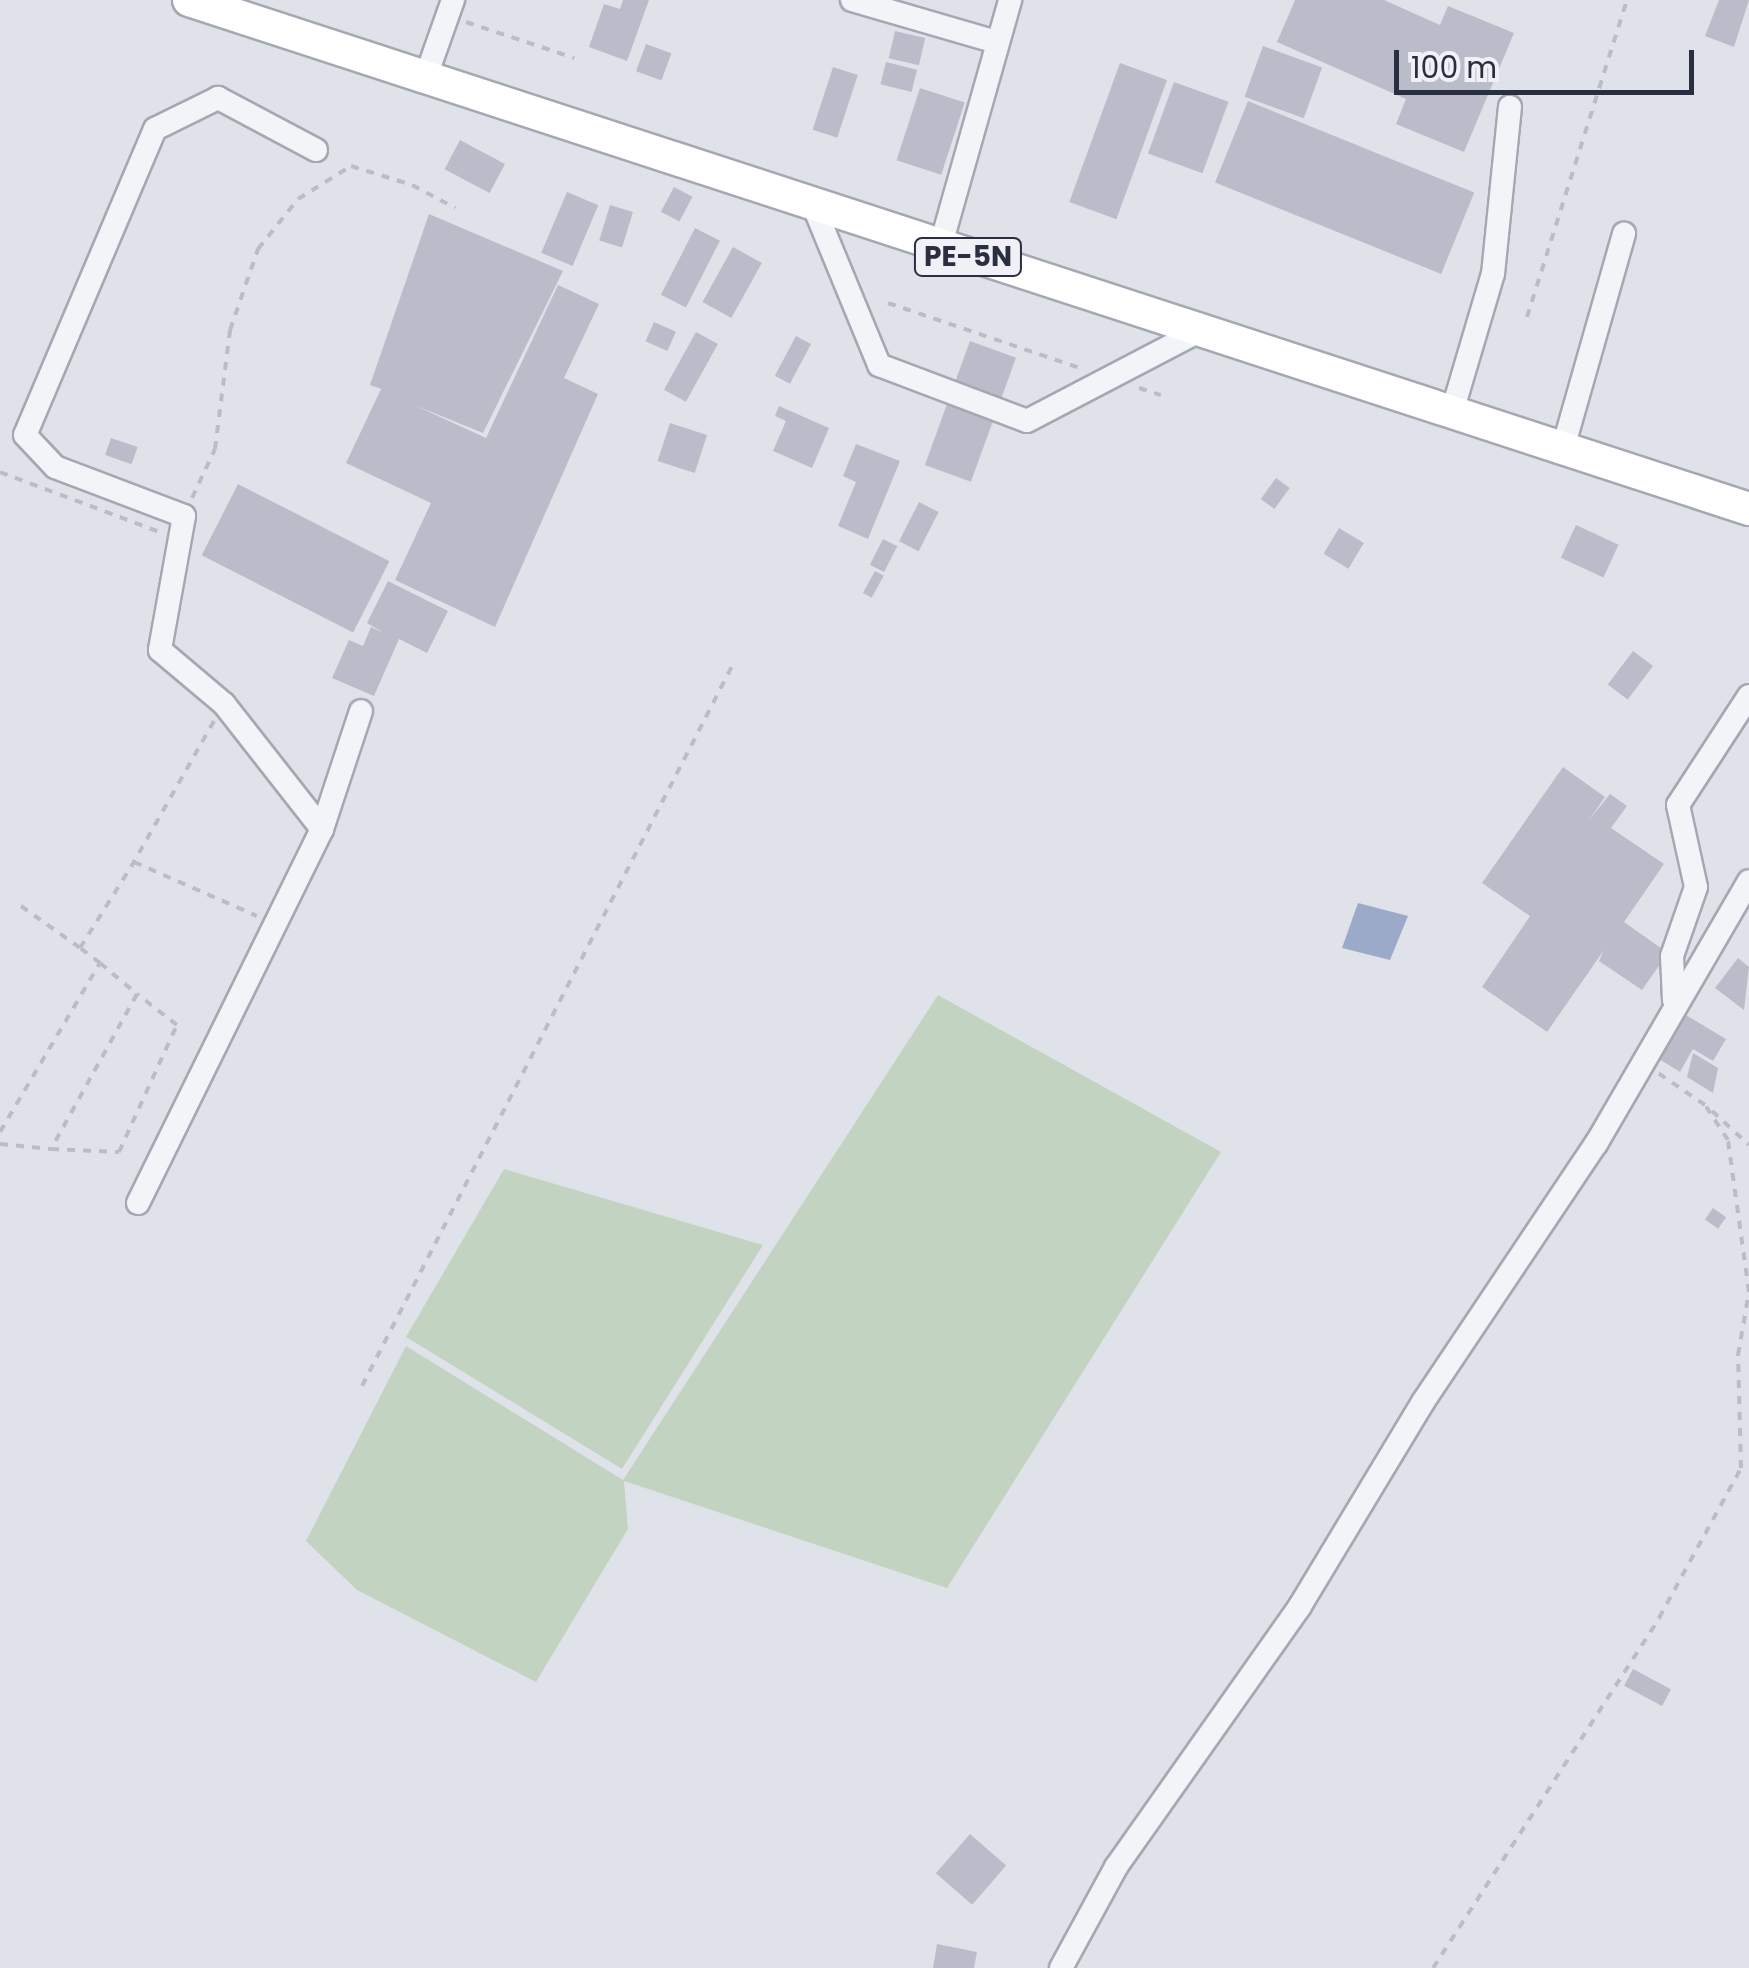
<!DOCTYPE html>
<html>
<head>
<meta charset="utf-8">
<style>
	body { margin:0 }
	#map { position:relative; width:1749px; height:1968px; overflow:hidden; background:#e0e2e9; font-family:Poppins,sans-serif }
	div>[style] { position:absolute }
	[style*='--x'] { left:calc(var(--x)*1px); top:calc(var(--y)*1px); width:calc(var(--w)*1px); rotate:calc(var(--a)*1deg) }
	.green>* { inset:0; background:#c3d3c1 }
	.water>* { inset:0; background:#9baac9 }
	.building>* { inset:0; background:#babdc9; transform-origin:0 0 }
	.path>* { height:4px; margin-top:-2px; transform-origin:0; background:repeating-linear-gradient(90deg,#babdc4 0 8px,transparent 0 16px) }
	.roads { filter:drop-shadow(2px 0 #a5a8b3) drop-shadow(-2px 0 #a5a8b3) drop-shadow(0 2px #a5a8b3) drop-shadow(0 -2px #a5a8b3) }
	.minor>* { height:22px; margin:-11px; padding:0 11px; transform-origin:11px; border-radius:11px; background:#f3f4f7 }
	.highway>* { height:32px; margin:-16px; padding:0 16px; transform-origin:16px; border-radius:16px; background:#fff }
	span { translate:-50% -50%; white-space:nowrap; text-align:center; line-height:1.15; -webkit-text-stroke:9px #eff1f6; paint-order:stroke }
	.shield-label span { padding:2px 8px; background:#eff1f6; border:2px solid; border-radius:8px; -webkit-text-stroke-width:0 }
	.shield-label { font-size:28px; color:#292e40; font-weight:700 }
	.scale { position:absolute; left:1394px; top:50px; width:300px; height:45px; box-sizing:border-box; border:5px solid #292e40; border-top:0; padding-left:12px; font-size:30px; line-height:35px; white-space:nowrap; color:#292e40; -webkit-text-stroke:8px #eff1f6; paint-order:stroke }
</style>
</head>
<body>
<div id="map">
	<div class="green">
		<div style="clip-path:polygon(938px 995px,1221px 1152px,947px 1588px,624px 1481px,628px 1529px,536px 1682px,357px 1590px,306px 1541px,406px 1346px,623px 1480px)"></div>
		<div style="clip-path:polygon(504px 1169px,763px 1245px,622px 1469px,406px 1337px)"></div>
	</div>
	<div class="water">
		<div style="clip-path:polygon(1358px 903px,1408px 916px,1390px 960px,1342px 948px)"></div>
	</div>
	<div class="building">
		<div style="clip-path:polygon(623px 0,649px 0,627px 61px,589px 47px,604px 4px,620px 9px)"></div>
		<div style="clip-path:polygon(1295px 0,1384px 0,1440px 25px,1448px 6px,1514px 33px,1464px 152px,1396px 124px,1406px 99px,1277px 42px)"></div>
		<div style="clip-path:polygon(1719px 0,1749px 0,1734px 47px,1705px 36px)"></div>
		<div style="left:895px;top:31px;width:31px;height:28px;rotate:13deg"></div>
		<div style="left:646px;top:44px;width:27px;height:29px;rotate:20deg"></div>
		<div style="left:1263px;top:46px;width:63px;height:54px;rotate:20deg"></div>
		<div style="left:886px;top:62px;width:32px;height:23px;rotate:14deg"></div>
		<div style="left:1120px;top:63px;width:50px;height:148px;rotate:20deg"></div>
		<div style="left:833px;top:67px;width:26px;height:66px;rotate:18deg"></div>
		<div style="left:1174px;top:82px;width:58px;height:76px;rotate:20deg"></div>
		<div style="left:920px;top:88px;width:47px;height:76px;rotate:18deg"></div>
		<div style="left:1248px;top:101px;width:244px;height:88px;rotate:22deg"></div>
		<div style="left:460px;top:140px;width:51px;height:33px;rotate:28deg"></div>
		<div style="left:674px;top:187px;width:21px;height:28px;rotate:28deg"></div>
		<div style="left:567px;top:192px;width:34px;height:66px;rotate:23deg"></div>
		<div style="left:610px;top:205px;width:24px;height:37px;rotate:17deg"></div>
		<div style="clip-path:polygon(429px 214px,563px 271px,483px 433px,414px 405px,486px 438px,558px 285px,599px 304px,564px 378px,598px 394px,495px 627px,395px 580px,431px 503px,346px 463px,381px 389px,370px 385px)"></div>
		<div style="left:695px;top:228px;width:28px;height:75px;rotate:27deg"></div>
		<div style="left:733px;top:247px;width:33px;height:63px;rotate:29deg"></div>
		<div style="left:654px;top:322px;width:24px;height:21px;rotate:24deg"></div>
		<div style="left:696px;top:332px;width:25px;height:66px;rotate:29deg"></div>
		<div style="left:796px;top:336px;width:17px;height:45px;rotate:28deg"></div>
		<div style="left:970px;top:341px;width:49px;height:132px;rotate:20deg"></div>
		<div style="clip-path:polygon(779px 406px,829px 428px,812px 468px,773px 451px,786px 421px,775px 416px)"></div>
		<div style="left:670px;top:423px;width:39px;height:40px;rotate:18deg"></div>
		<div style="left:111px;top:438px;width:28px;height:18px;rotate:19deg"></div>
		<div style="clip-path:polygon(856px 444px,900px 461px,868px 539px,838px 526px,856px 482px,843px 476px)"></div>
		<div style="left:1276px;top:478px;width:17px;height:26px;rotate:36deg"></div>
		<div style="left:238px;top:484px;width:170px;height:80px;rotate:27deg"></div>
		<div style="left:919px;top:502px;width:22px;height:44px;rotate:27deg"></div>
		<div style="left:1576px;top:525px;width:47px;height:36px;rotate:25deg"></div>
		<div style="left:1339px;top:528px;width:29px;height:30px;rotate:31deg"></div>
		<div style="left:883px;top:539px;width:16px;height:29px;rotate:27deg"></div>
		<div style="left:875px;top:571px;width:10px;height:25px;rotate:29deg"></div>
		<div style="clip-path:polygon(388px 581px,448px 611px,427px 653px,399px 639px,374px 696px,332px 678px,349px 640px,363px 646px,371px 627px,384px 633px,367px 623px)"></div>
		<div style="left:1633px;top:651px;width:25px;height:42px;rotate:37deg"></div>
		<div style="clip-path:polygon(1563px 767px,1605px 797px,1589px 820px,1610px 794px,1627px 806px,1611px 828px,1664px 864px,1624px 922px,1668px 953px,1642px 990px,1599px 961px,1604px 950px,1547px 1032px,1482px 987px,1530px 916px,1482px 883px)"></div>
		<div style="clip-path:polygon(1738px 958px,1749px 967px,1744px 1010px,1715px 988px)"></div>
		<div style="clip-path:polygon(1686px 1015px,1726px 1039px,1713px 1061px,1693px 1049px,1680px 1072px,1659px 1059px)"></div>
		<div style="clip-path:polygon(1693px 1053px,1718px 1068px,1713px 1093px,1687px 1077px)"></div>
		<div style="left:1713px;top:1208px;width:16px;height:14px;rotate:35deg"></div>
		<div style="left:1633px;top:1669px;width:43px;height:19px;rotate:28deg"></div>
		<div style="left:970px;top:1834px;width:48px;height:52px;rotate:41deg"></div>
		<div style="clip-path:polygon(937px 1944px,977px 1952px,974px 1968px,933px 1968px)"></div>
	</div>
	<div class="path">
		<div style="--x:466;--y:22;--w:114;--a:18.4"></div>
		<div style="--x:888;--y:303;--w:206;--a:18.7"></div>
		<div style="--x:1527;--y:317;--w:332;--a:-72.5"></div>
		<div style="--x:1139;--y:388;--w:23;--a:18"></div>
		<div style="--x:0;--y:472;--w:173;--a:20.6"></div>
		<div style="--x:192;--y:498;--w:54;--a:-64.9"></div>
		<div style="--x:215;--y:449;--w:120;--a:-82.8"></div>
		<div style="--x:230;--y:330;--w:86;--a:-70.9"></div>
		<div style="--x:258;--y:249;--w:64;--a:-51.3"></div>
		<div style="--x:298;--y:199;--w:62;--a:-31.9"></div>
		<div style="--x:351;--y:166;--w:64;--a:17.3"></div>
		<div style="--x:412;--y:185;--w:49;--a:28.1"></div>
		<div style="--x:214;--y:721;--w:162;--a:119.6"></div>
		<div style="--x:134;--y:862;--w:134;--a:23.7"></div>
		<div style="--x:21;--y:906;--w:72;--a:35.4"></div>
		<div style="--x:80;--y:948;--w:102;--a:-57.9"></div>
		<div style="--x:100;--y:963;--w:48;--a:40"></div>
		<div style="--x:1712;--y:1111;--w:50;--a:42.6"></div>
		<div style="--x:0;--y:1132;--w:196;--a:-59.4"></div>
		<div style="--x:100;--y:963;--w:25;--a:-143"></div>
		<div style="--x:0;--y:1144;--w:51;--a:5.6"></div>
		<div style="--x:51;--y:1149;--w:68;--a:2.5"></div>
		<div style="--x:119;--y:1152;--w:140;--a:-65.5"></div>
		<div style="--x:177;--y:1025;--w:51;--a:-142.2"></div>
		<div style="--x:137;--y:994;--w:177;--a:119"></div>
		<div style="--x:362;--y:1386;--w:810;--a:-62.8"></div>
		<div style="--x:1433;--y:1968;--w:417;--a:-57.1"></div>
		<div style="--x:1659;--y:1618;--w:171;--a:-61.3"></div>
		<div style="--x:1741;--y:1468;--w:113;--a:-91.5"></div>
		<div style="--x:1738;--y:1355;--w:64;--a:-80.1"></div>
		<div style="--x:1749;--y:1292;--w:153;--a:-97.9"></div>
		<div style="--x:1728;--y:1140;--w:42;--a:-123.3"></div>
		<div style="--x:1705;--y:1105;--w:57;--a:-145.8"></div>
	</div>
	<div class="roads">
		<div class="minor">
			<div style="--x:852;--y:0;--w:151;--a:16.2"></div>
			<div style="--x:425;--y:79;--w:84;--a:-70.5"></div>
			<div style="--x:316;--y:150;--w:111;--a:-152"></div>
			<div style="--x:218;--y:98;--w:70;--a:153.8"></div>
			<div style="--x:155;--y:129;--w:332;--a:113"></div>
			<div style="--x:25;--y:435;--w:44;--a:46.8"></div>
			<div style="--x:55;--y:467;--w:138;--a:20.8"></div>
			<div style="--x:184;--y:516;--w:136;--a:100.2"></div>
			<div style="--x:160;--y:650;--w:84;--a:40.2"></div>
			<div style="--x:224;--y:704;--w:159;--a:51.9"></div>
			<div style="--x:814;--y:207;--w:171;--a:67.6"></div>
			<div style="--x:879;--y:365;--w:158;--a:20.7"></div>
			<div style="--x:1027;--y:421;--w:196;--a:-27.6"></div>
			<div style="--x:940;--y:248;--w:258;--a:-74.2"></div>
			<div style="--x:1452;--y:412;--w:144;--a:-73.5"></div>
			<div style="--x:1493;--y:274;--w:168;--a:-84.2"></div>
			<div style="--x:1563;--y:448;--w:223;--a:-74.1"></div>
			<div style="--x:1674;--y:1000;--w:44;--a:-92.6"></div>
			<div style="--x:1672;--y:956;--w:73;--a:-70.8"></div>
			<div style="--x:1696;--y:887;--w:84;--a:-102.4"></div>
			<div style="--x:1678;--y:805;--w:130;--a:-56.9"></div>
			<div style="--x:138;--y:1203;--w:417;--a:-63.8"></div>
			<div style="--x:322;--y:829;--w:124;--a:-71.7"></div>
			<div style="--x:1061;--y:1968;--w:115;--a:-61.4"></div>
			<div style="--x:1116;--y:1867;--w:319;--a:-54.8"></div>
			<div style="--x:1300;--y:1606;--w:238;--a:-58.9"></div>
			<div style="--x:1423;--y:1402;--w:311;--a:-56.2"></div>
			<div style="--x:1596;--y:1144;--w:304;--a:-59.8"></div>
		</div>
		<div class="highway">
			<div style="--x:189;--y:0;--w:1641;--a:18.07"></div>
		</div>
	</div>
	<div class="shield-label">
		<span style="left:968px;top:257px">PE-5N</span>
	</div>
	<div class="scale">100 m</div>
</div>
</body>
</html>
